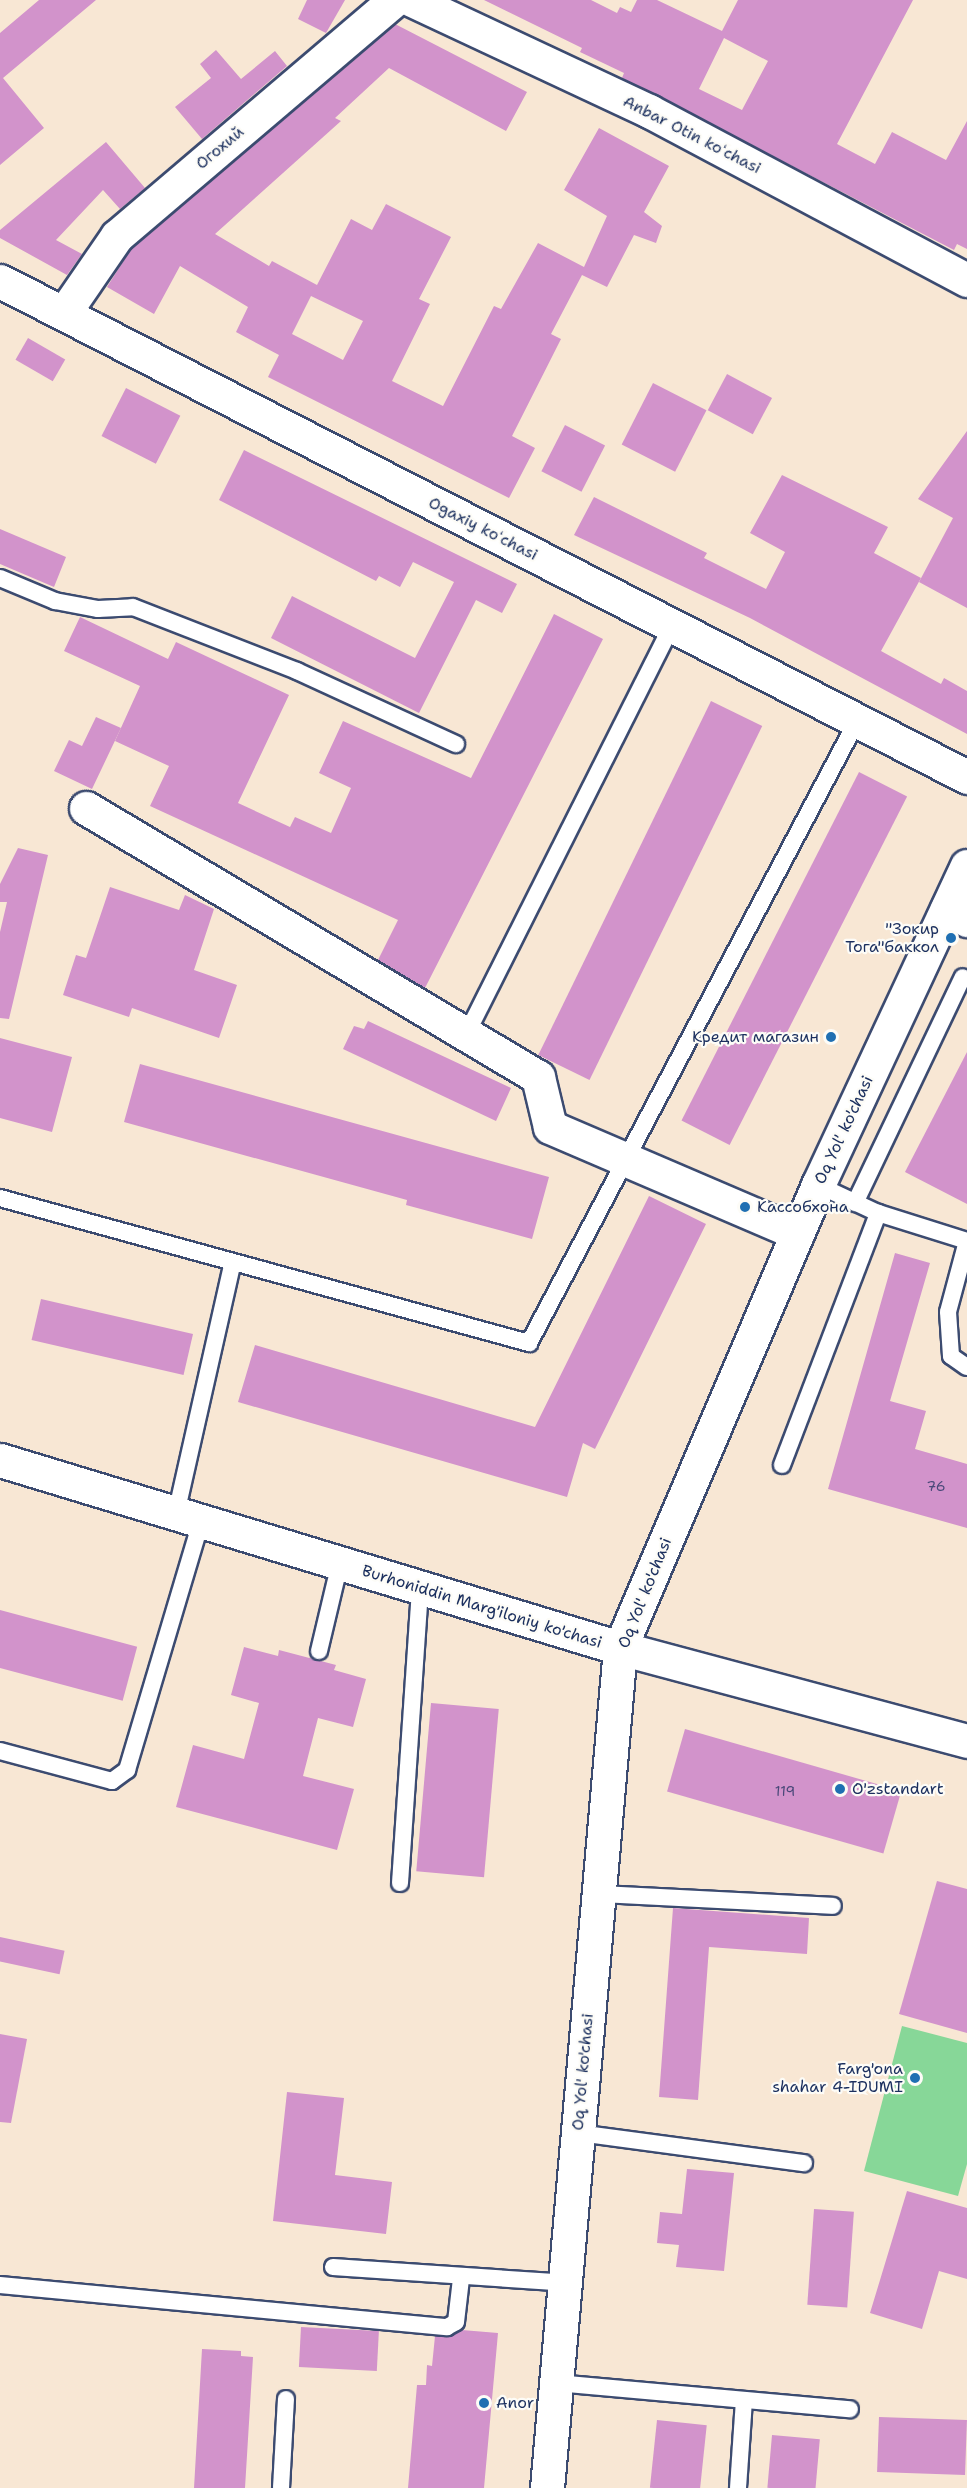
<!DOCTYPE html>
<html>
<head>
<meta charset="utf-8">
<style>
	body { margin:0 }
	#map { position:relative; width:967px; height:2488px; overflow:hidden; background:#f8e7d4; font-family:"Shantell Sans",sans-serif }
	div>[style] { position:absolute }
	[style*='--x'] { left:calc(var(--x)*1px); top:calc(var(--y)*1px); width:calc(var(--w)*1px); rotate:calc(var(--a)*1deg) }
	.green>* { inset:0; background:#87d798 }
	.building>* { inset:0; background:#d293cb; transform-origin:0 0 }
	.roads { filter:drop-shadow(2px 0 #3c4b70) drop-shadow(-2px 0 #3c4b70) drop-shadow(0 2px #3c4b70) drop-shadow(0 -2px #3c4b70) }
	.service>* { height:16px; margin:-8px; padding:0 8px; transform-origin:8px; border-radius:8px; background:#fff }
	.minor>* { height:33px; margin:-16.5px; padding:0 16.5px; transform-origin:16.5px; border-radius:16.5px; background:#fff }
	.tertiary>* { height:33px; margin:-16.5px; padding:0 16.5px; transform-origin:16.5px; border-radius:16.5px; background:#fff }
	.dots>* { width:16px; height:16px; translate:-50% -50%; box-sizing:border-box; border:3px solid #fdfcf7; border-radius:50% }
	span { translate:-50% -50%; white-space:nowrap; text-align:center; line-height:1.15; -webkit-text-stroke:4.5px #fdfcf7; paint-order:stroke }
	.number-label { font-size:14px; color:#494879 }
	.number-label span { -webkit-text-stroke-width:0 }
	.street-label { font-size:16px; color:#1b2f5e }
	.poi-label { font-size:16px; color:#1b2f5e }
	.right { translate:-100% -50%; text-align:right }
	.left { translate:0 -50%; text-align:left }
</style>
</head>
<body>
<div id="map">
	<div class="green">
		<div style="clip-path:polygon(902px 2026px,967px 2043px,967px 2164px,958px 2196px,864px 2171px)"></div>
	</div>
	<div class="building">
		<div style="clip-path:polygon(39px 0,96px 0,3px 78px,44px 128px,0 165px,0 33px)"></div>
		<div style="clip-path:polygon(307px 0,345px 0,326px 33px,298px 19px)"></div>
		<div style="clip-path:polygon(evenodd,484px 0,591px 0,617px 13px,620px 7px,631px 12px,637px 0,657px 0,722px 31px,738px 0,913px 0,837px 144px,875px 164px,892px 132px,946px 160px,967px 121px,967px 249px,957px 244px,954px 250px,622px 78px,624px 73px,580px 52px,582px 48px,484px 0,724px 38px,768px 61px,742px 110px,699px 89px,724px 38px)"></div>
		<div style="clip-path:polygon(evenodd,395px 24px,527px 92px,506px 131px,389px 68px,335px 118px,341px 121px,215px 234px,269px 266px,272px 261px,317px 285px,351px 219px,372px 230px,386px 204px,451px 237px,419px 299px,430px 304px,392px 381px,443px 406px,494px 306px,501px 309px,538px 243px,584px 267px,607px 216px,564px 190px,599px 128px,669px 166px,644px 212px,662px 226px,656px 243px,634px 235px,607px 287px,582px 275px,551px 334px,561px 339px,512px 436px,535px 448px,509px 498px,268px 377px,279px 355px,236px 332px,248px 307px,180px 266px,154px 314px,107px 287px,131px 249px,395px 24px,311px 296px,363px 321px,343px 360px,292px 334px,311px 296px)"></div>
		<div style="clip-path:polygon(216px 50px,241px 79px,275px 51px,287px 66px,202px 139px,175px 107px,211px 78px,200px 64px)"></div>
		<div style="clip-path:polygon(106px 142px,145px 188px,120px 209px,103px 190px,56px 240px,82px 254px,67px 275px,0 238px,0 230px)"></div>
		<div style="left:28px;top:338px;width:43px;height:25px;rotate:30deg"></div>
		<div style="left:727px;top:374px;width:51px;height:41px;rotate:28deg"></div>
		<div style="left:653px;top:383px;width:60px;height:69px;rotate:27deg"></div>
		<div style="left:126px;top:388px;width:61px;height:54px;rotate:27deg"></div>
		<div style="left:565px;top:425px;width:45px;height:52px;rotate:27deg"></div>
		<div style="clip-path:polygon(967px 431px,967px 608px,919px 582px,953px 518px,918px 499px)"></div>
		<div style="clip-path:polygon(244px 450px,517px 584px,502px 613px,476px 600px,419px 713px,271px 638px,292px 596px,415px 658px,454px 582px,413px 562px,400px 587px,379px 576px,376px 581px,219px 500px)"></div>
		<div style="clip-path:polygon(782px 475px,888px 527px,874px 553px,921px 578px,881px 651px,941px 684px,944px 678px,967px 691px,967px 734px,750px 618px,574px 535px,594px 497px,707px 553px,704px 558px,766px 589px,785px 552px,750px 533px)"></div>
		<div style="clip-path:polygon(0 529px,66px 557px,54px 587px,0 564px)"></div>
		<div style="clip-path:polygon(554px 614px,603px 639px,425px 988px,378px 960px,398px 920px,150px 806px,169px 766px,115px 741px,140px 686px,64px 651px,80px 617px,168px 659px,176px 642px,289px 695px,238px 803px,290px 827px,295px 817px,331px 833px,351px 788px,319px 773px,343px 721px,471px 778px)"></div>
		<div style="left:711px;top:701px;width:57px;height:394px;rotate:26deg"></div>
		<div style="clip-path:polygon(96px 717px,121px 728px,92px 789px,54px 771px,69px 740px,82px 746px)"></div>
		<div style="left:859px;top:772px;width:54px;height:391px;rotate:27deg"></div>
		<div style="clip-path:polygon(18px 848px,48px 855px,9px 1019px,0 1018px,0 932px,7px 902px,0 902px,0 884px)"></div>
		<div style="clip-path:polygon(110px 887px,179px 910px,185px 895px,214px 909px,194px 970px,237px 985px,219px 1038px,132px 1008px,129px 1017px,63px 995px,76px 955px,86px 958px)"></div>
		<div style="clip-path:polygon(368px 1021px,511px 1088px,496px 1121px,343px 1049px,354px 1026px,364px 1029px)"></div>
		<div style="clip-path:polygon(0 1038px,72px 1057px,52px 1132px,0 1118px)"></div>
		<div style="clip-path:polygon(967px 1052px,967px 1204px,905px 1172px)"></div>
		<div style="clip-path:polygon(140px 1064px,549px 1177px,532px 1239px,406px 1205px,407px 1200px,124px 1122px)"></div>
		<div style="clip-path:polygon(649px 1196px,706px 1224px,595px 1449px,583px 1443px,567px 1497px,238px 1402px,255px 1345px,535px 1427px)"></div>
		<div style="clip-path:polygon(895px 1253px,930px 1263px,890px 1401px,926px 1411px,915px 1449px,967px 1464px,967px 1528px,828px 1489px)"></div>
		<div style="left:41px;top:1299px;width:156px;height:42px;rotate:13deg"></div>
		<div style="left:0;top:1610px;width:142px;height:56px;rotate:15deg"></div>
		<div style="clip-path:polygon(244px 1647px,278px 1656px,279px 1650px,336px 1665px,334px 1670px,366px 1679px,353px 1727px,318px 1718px,303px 1776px,354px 1789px,337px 1850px,176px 1807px,193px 1745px,244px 1759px,259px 1703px,231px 1695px)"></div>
		<div style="left:431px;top:1703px;width:68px;height:169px;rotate:5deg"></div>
		<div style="left:685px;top:1729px;width:225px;height:65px;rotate:16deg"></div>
		<div style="clip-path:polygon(937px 1881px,967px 1889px,967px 2033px,899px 2014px)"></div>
		<div style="clip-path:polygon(673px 1908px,809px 1918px,807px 1954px,709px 1947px,698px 2100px,659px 2097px)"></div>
		<div style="left:0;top:1937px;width:66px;height:24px;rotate:12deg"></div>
		<div style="clip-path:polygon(0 2034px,27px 2039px,11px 2123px,0 2122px)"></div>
		<div style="clip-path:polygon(287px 2092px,344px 2098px,335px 2175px,392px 2182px,386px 2234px,273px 2221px)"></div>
		<div style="clip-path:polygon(687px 2169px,734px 2173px,724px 2271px,676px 2267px,679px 2245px,657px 2243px,660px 2212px,682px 2214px)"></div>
		<div style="clip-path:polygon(907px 2191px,967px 2208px,967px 2279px,939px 2271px,922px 2329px,870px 2313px)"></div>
		<div style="left:814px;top:2209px;width:40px;height:96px;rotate:4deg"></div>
		<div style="left:301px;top:2327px;width:78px;height:40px;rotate:3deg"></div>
		<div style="clip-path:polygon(462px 2330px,498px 2333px,484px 2488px,408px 2488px,417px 2385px,426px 2385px,427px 2365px,432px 2366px,435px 2336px,451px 2336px)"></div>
		<div style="clip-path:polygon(202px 2349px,241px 2351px,241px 2356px,253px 2357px,245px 2488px,194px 2488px)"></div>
		<div style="left:879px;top:2417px;width:88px;height:55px;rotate:2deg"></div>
		<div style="left:657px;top:2420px;width:50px;height:68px;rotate:6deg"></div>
		<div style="left:772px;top:2435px;width:48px;height:53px;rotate:5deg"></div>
	</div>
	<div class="roads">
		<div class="service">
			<div style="--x:0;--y:578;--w:60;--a:22.7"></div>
			<div style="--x:55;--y:601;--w:44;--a:10.5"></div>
			<div style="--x:98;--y:609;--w:35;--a:-3"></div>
			<div style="--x:133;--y:607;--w:176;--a:21.3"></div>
			<div style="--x:297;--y:671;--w:175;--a:24.7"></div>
			<div style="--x:466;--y:1035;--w:457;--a:-63.3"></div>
			<div style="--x:818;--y:1185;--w:66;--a:25"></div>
			<div style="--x:878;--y:1213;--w:93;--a:17.5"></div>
			<div style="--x:0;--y:1198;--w:549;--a:15.33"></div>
			<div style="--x:529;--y:1343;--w:703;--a:-62.2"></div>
			<div style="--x:855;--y:1203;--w:250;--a:-64.5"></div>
			<div style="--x:967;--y:1241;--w:73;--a:105"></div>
			<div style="--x:948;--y:1312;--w:44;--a:86.1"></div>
			<div style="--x:951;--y:1356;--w:19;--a:35"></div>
			<div style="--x:782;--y:1465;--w:270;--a:-69.1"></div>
			<div style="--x:176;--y:1514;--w:258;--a:-77.3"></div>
			<div style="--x:319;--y:1651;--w:90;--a:-76.6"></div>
			<div style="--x:0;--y:1751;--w:116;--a:15"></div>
			<div style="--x:112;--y:1781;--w:19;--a:-36"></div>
			<div style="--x:127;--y:1770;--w:260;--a:-73.4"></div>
			<div style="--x:400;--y:1883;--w:296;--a:-86.1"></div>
			<div style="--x:599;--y:1894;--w:234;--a:2.9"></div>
			<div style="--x:578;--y:2133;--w:228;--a:7.6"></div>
			<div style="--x:333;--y:2267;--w:233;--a:3.9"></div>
			<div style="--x:0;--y:2285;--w:449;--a:5.4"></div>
			<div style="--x:447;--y:2327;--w:10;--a:-29"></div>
			<div style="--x:456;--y:2322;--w:43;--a:-83.4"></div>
			<div style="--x:556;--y:2383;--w:295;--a:5.1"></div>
			<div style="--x:281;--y:2488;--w:89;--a:-86.8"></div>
			<div style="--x:738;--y:2488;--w:88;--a:-86.1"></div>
		</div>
		<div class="minor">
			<div style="--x:412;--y:0;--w:262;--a:25.1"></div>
			<div style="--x:649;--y:111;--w:360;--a:28"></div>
			<div style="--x:0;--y:281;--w:1087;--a:27.15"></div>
			<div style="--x:64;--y:313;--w:93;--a:-55.5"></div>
			<div style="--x:117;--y:236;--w:364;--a:-40.4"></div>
			<div style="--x:86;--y:808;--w:526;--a:30.76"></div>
			<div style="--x:538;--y:1077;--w:51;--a:76.5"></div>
			<div style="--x:550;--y:1127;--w:269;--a:23.2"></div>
			<div style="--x:947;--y:909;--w:23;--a:29"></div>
		</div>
		<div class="tertiary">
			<div style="--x:0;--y:1460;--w:648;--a:16.87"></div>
			<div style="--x:620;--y:1648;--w:359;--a:15"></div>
			<div style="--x:547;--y:2488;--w:843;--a:-85.03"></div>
			<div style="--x:620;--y:1648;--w:504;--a:-66.85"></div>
			<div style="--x:818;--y:1185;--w:352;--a:-65"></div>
		</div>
	</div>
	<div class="dots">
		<div style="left:951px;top:938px;background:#1f6fb2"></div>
		<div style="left:831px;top:1037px;background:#1f6fb2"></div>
		<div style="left:745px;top:1207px;background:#1f6fb2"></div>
		<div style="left:840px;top:1789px;background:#1f6fb2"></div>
		<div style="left:915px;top:2078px;background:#1f6fb2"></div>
		<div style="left:484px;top:2403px;background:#1f6fb2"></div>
	</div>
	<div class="number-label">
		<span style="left:936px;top:1486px">76</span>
		<span style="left:785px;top:1791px">119</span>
	</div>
	<div class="street-label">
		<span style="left:692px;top:135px;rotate:27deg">Anbar Otin koʻchasi</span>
		<span style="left:220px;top:148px;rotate:-40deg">Огохий</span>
		<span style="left:483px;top:529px;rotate:27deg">Ogaxiy koʻchasi</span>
		<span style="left:844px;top:1130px;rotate:-65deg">Oq Yol' ko'chasi</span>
		<span style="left:645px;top:1593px;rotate:-68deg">Oq Yol' ko'chasi</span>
		<span style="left:482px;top:1607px;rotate:17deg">Burhoniddin Marg'iloniy ko'chasi</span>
		<span style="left:583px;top:2072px;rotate:-85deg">Oq Yol' ko'chasi</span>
	</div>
	<div class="poi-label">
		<span class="right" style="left:939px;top:938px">"Зокир<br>Тога"баккол</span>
		<span class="right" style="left:819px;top:1037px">Кредит магазин</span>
		<span class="left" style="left:757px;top:1207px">Кассобхона</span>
		<span class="left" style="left:852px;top:1789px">O'zstandart</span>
		<span class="right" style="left:903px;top:2078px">Farg'ona<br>shahar 4-IDUMI</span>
		<span class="left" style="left:496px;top:2403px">Anor</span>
	</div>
</div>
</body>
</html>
